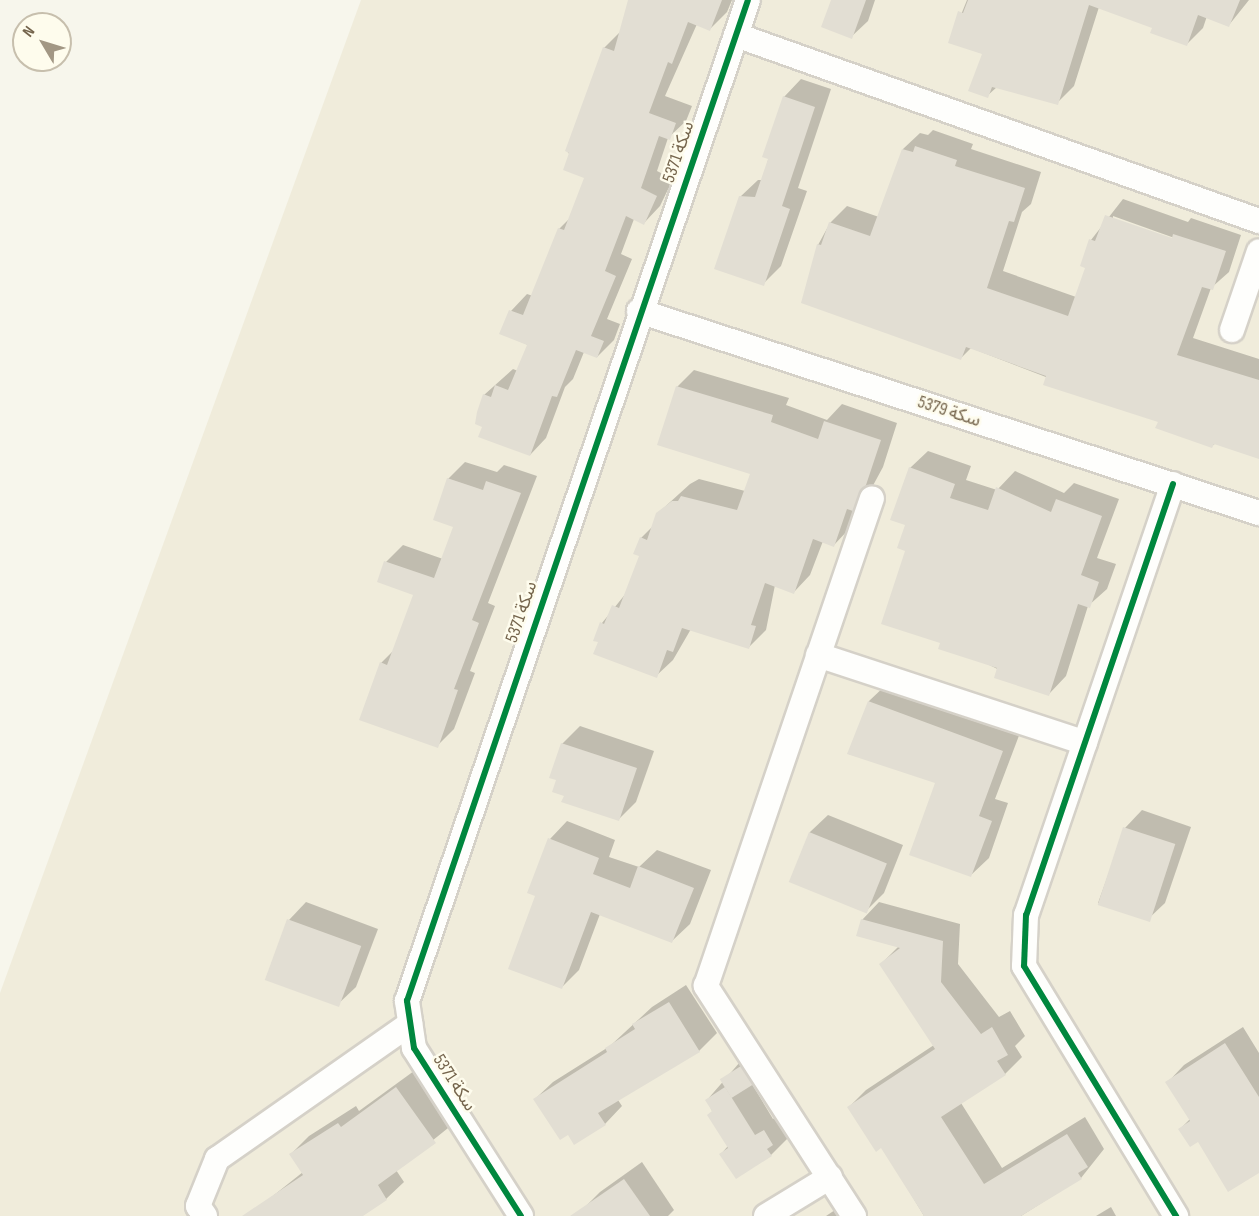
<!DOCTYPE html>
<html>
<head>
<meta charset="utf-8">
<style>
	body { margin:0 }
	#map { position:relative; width:1259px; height:1216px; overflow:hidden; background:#f7f6ec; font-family:"Sofia Sans Condensed","Noto Sans Arabic",sans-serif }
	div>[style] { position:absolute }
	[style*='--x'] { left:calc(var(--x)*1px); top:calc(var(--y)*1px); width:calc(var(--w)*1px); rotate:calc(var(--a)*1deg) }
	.residential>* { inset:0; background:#f0ecdb }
	.shadow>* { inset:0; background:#0003 }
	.building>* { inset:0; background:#e2ded3; transform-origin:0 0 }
	.roads { filter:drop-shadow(2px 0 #d5d1c8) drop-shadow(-2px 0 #d5d1c8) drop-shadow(0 2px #d5d1c8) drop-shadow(0 -2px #d5d1c8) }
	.minor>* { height:24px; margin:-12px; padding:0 12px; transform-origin:12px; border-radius:12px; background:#fefefc }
	.cycleway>* { height:6px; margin:-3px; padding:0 3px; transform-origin:3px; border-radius:3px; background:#00873e }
	span { translate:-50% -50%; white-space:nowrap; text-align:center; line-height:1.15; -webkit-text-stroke:5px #fefced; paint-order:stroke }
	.street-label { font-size:18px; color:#74644c }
	.north { position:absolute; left:12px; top:12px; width:60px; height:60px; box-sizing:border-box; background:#fefced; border:2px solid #c7bfad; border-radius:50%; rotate:308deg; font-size:16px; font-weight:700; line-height:24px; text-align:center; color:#74644c }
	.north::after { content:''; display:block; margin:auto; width:21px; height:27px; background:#a29784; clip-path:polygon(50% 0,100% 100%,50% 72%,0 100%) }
</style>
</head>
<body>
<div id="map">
	<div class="residential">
		<div style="clip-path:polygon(361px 0,1259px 0,1259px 1216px,0 1216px,0 993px)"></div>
	</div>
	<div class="shadow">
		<div style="clip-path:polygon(630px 0,732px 0,727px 12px,710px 29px,697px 24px,665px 96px,692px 106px,686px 121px,668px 138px,657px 171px,673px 179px,660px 206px,644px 223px,634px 219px,621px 254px,632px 259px,607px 319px,620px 324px,614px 340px,597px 357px,584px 352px,573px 379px,565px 387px,546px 438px,530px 455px,484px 426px,484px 395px,513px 369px,518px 371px,528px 345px,501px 333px,511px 311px,527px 294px,533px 296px,559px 229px,571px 217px,586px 177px,567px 151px,604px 48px,621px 31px)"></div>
		<div style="clip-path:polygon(832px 0,875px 0,868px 21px,851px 37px)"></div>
		<div style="clip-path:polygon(967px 0,1249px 0,1229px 25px,1207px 16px,1203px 28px,1187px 44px,1154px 27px,1099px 7px,1074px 86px,1057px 103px,997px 87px,987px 96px,984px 54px,950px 42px)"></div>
		<div style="clip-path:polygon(801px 79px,831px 89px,798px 188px,807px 191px,781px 266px,763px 284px,740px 197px,758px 180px,763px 180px,784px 97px)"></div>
		<div style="clip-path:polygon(evenodd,933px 130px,973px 144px,971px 149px,1041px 172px,1031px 204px,1022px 212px,1003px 271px,1076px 297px,1087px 267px,1091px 240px,1123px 199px,1188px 222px,1191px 218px,1241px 235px,1229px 272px,1211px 288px,1193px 338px,1259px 359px,1259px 455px,1216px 443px,1212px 446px,1160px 421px,971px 348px,961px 358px,818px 245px,830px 223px,847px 206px,879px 217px,903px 149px,920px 133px,928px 135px,933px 130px,1113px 216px,1180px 240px,1179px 242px,1113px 220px,1113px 216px)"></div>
		<div style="clip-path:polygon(694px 370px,789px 398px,786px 405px,827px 420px,842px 404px,897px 423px,883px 467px,850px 528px,834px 545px,823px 541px,810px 575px,794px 592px,775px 585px,766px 630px,749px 647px,691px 629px,673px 660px,656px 676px,600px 641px,602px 623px,627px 592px,641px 555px,641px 538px,653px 526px,657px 514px,690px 484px,699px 479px,745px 491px,752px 473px,677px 387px)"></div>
		<div style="clip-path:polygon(928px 451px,971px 466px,966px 480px,997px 490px,1015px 471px,1064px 493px,1074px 483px,1119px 499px,1097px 558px,1116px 564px,1107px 589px,1088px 606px,1066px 676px,1049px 694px,942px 642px,907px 550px,910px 468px)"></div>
		<div style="clip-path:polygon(465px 462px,497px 472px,504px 465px,537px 476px,488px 603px,495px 606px,470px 671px,475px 673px,454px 729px,437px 746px,381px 663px,394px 650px,415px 594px,386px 562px,403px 545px,443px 559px,455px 526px,448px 479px)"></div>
		<div style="clip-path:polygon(887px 684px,1020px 733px,995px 799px,1008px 803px,989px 858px,971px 875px,937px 782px,849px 754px,869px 701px)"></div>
		<div style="clip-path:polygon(580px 726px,654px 751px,636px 802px,619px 819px,566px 795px,562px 744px)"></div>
		<div style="clip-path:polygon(1142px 810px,1191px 827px,1165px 903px,1147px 920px,1098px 903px,1125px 828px)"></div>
		<div style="clip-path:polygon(828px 815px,903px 845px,884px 893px,866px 911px,791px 881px,810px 832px)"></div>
		<div style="clip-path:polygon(567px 821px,615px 840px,609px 857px,639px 867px,657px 850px,711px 870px,690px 924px,672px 941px,600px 914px,579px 970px,562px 987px,537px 895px,550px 839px)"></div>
		<div style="clip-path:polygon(306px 902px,378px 929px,356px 987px,338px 1004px,266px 979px,289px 920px)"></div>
		<div style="clip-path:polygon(879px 902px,960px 924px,958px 964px,999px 1017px,1010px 1011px,1025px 1036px,1015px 1046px,1022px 1057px,1005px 1074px,961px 1103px,1002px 1168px,1085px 1117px,1104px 1149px,1081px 1178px,1021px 1216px,924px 1216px,882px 1146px,849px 1107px,866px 1090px,934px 1045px,881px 964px,899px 946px,862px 920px)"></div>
		<div style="clip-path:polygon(686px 985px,717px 1033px,699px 1051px,618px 1100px,622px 1106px,605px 1124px,569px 1133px,535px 1099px,553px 1082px,610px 1046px,652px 1007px)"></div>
		<div style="clip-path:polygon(1243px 1027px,1259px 1053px,1259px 1172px,1180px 1129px,1190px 1119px,1167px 1083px,1184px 1065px)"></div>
		<div style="clip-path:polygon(759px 1050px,769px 1067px,752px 1084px,773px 1119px,782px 1113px,790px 1126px,784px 1132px,788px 1138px,771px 1155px,721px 1154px,728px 1146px,707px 1100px,740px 1062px)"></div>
		<div style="clip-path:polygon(414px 1071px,453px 1124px,396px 1170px,404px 1182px,386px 1199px,360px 1216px,258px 1216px,259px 1207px,303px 1172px,291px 1154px,309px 1136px,356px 1106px,359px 1111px)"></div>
		<div style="clip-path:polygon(642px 1162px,674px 1210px,668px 1216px,587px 1216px,583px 1209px,600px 1192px)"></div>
		<div style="clip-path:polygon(1111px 1207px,1116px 1216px,1096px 1216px)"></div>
		<div style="clip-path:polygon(835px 1210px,839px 1216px,826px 1216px)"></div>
	</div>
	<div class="building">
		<div style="clip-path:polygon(628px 0,722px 0,710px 31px,688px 22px,672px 64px,668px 62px,649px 113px,676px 123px,670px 140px,659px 136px,641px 188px,657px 196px,644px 225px,626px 216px,605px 271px,616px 276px,591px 336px,604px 341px,597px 358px,576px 350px,557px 397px,552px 396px,530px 456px,478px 437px,482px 427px,475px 424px,477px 412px,483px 394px,491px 397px,495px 385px,508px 390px,527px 345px,499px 334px,509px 310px,523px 315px,558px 228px,564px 230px,584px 178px,563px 170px,569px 153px,565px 151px,603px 47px,614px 51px)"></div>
		<div style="clip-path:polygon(831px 0,866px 0,852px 39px,821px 27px)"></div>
		<div style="clip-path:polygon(968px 0,1240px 0,1229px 27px,1198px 15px,1187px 46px,1150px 33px,1152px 28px,1089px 5px,1058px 105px,992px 87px,988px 98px,968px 91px,982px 54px,948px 43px,958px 11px,963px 13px)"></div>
		<div style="clip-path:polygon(783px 96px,815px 107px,782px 206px,790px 209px,764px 286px,714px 269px,739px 196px,755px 197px,768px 159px,762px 157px)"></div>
		<div style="clip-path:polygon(915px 146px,957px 160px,955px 166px,1025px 188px,1014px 222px,1009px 221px,987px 288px,1068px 316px,1085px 268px,1080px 266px,1089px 239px,1095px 241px,1105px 215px,1172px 238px,1173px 234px,1226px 251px,1213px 290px,1202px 287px,1177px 355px,1259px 380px,1259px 459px,1214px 444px,1212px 448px,1155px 428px,1158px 422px,1043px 385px,1046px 376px,966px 347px,961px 360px,801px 303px,817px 244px,821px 245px,829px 222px,870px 236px,902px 149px,913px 152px)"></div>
		<div style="clip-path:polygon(676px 386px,773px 415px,771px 422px,818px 439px,824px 421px,881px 440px,866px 485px,853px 511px,847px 509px,834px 547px,813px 539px,794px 594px,765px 583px,751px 625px,756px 626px,749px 649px,682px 628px,673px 652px,667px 650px,657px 678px,593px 654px,598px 642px,593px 641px,600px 622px,604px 624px,612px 605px,619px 608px,639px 556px,633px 554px,640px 537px,647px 540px,656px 513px,672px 501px,678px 501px,681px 496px,737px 510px,750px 474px,657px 445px)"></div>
		<div style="clip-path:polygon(909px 467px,955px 484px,950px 498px,988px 510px,996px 487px,1051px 512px,1056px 499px,1102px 516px,1081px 575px,1099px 582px,1090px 608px,1078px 604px,1049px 696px,994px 678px,997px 668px,938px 649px,940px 643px,881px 624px,905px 551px,897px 548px,905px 525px,890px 520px)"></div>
		<div style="clip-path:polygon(447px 478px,483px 490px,486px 481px,521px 493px,472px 620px,479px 623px,454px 689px,458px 690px,438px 748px,359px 720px,380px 662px,387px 665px,413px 595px,377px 582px,384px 561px,434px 578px,453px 527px,433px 520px)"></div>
		<div style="clip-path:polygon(868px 701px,1003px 751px,979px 816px,992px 821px,971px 877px,909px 855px,935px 783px,847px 754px)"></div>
		<div style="clip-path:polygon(561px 743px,637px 768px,619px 821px,561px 802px,564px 796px,552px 792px,556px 780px,549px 778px)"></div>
		<div style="left:1123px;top:827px;width:55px;height:82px;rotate:18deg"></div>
		<div style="left:809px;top:832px;width:84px;height:54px;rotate:22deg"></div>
		<div style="clip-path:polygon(548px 838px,599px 858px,593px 874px,630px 888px,638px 866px,694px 888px,672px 943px,591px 912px,562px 989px,508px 969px,535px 896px,527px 893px)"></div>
		<div style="left:287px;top:919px;width:79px;height:65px;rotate:20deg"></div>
		<div style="clip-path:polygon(861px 919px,943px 941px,941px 982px,981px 1034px,992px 1027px,1008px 1055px,997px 1061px,1006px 1075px,941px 1117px,984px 1184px,1067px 1134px,1088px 1167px,1078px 1173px,1082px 1179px,1021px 1216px,924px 1216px,881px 1148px,876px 1152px,847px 1107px,935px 1049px,879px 964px,900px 948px,856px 936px)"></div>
		<div style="clip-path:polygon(669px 1002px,700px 1052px,598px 1113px,606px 1125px,574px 1145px,568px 1135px,560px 1140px,533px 1099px,607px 1052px,605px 1048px,635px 1029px,632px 1024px)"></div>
		<div style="clip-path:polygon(1225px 1043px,1259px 1097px,1259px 1173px,1228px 1192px,1198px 1142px,1190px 1147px,1178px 1129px,1190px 1121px,1165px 1082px)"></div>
		<div style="left:741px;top:1066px;width:22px;height:25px;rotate:58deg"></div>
		<div style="clip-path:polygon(396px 1087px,436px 1143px,378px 1185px,387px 1200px,363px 1216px,242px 1216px,303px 1175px,289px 1154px,338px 1123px,341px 1127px)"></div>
		<div style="clip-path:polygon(725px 1087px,755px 1135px,764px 1130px,773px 1145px,767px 1149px,772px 1156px,736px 1179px,719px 1154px,728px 1148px,707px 1115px,712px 1111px,705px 1100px)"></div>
		<div style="clip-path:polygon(624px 1179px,650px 1216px,570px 1216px)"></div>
	</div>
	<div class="roads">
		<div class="minor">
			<div style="--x:736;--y:35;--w:555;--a:19.58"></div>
			<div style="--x:639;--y:311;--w:652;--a:18.05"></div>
			<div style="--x:1232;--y:330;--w:83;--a:-71.1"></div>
			<div style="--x:1173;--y:484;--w:455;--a:108.8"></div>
			<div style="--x:1026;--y:915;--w:51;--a:92.2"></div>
			<div style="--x:1024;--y:966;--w:293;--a:58.7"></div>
			<div style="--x:818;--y:655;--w:281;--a:18.2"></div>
			<div style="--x:205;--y:1216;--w:12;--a:-125"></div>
			<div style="--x:198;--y:1206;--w:51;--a:-68"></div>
			<div style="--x:217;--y:1159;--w:236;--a:-35"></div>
			<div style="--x:521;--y:1216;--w:199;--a:-122.5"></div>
			<div style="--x:414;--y:1048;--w:48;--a:-98.5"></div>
			<div style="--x:407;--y:1001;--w:1057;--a:-71.19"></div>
			<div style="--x:766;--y:1216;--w:75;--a:-31.4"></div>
			<div style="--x:854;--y:1216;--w:274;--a:-122.8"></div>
			<div style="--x:706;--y:986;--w:515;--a:-71.21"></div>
		</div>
	</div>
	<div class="cycleway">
		<div style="--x:1173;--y:484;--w:455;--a:108.8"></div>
		<div style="--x:1026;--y:915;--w:51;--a:92.2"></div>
		<div style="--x:1024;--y:966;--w:293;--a:58.7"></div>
		<div style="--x:521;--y:1216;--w:199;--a:-122.5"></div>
		<div style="--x:414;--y:1048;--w:48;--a:-98.5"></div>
		<div style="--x:407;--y:1001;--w:1057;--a:-71.19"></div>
	</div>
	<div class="street-label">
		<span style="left:679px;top:152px;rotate:-71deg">سكة 5371</span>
		<span style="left:949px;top:412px;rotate:18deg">سكة 5379</span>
		<span style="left:522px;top:612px;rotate:-71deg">سكة 5371</span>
		<span style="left:454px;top:1083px;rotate:57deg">سكة 5371</span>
	</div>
	<div class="north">N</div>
</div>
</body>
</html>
